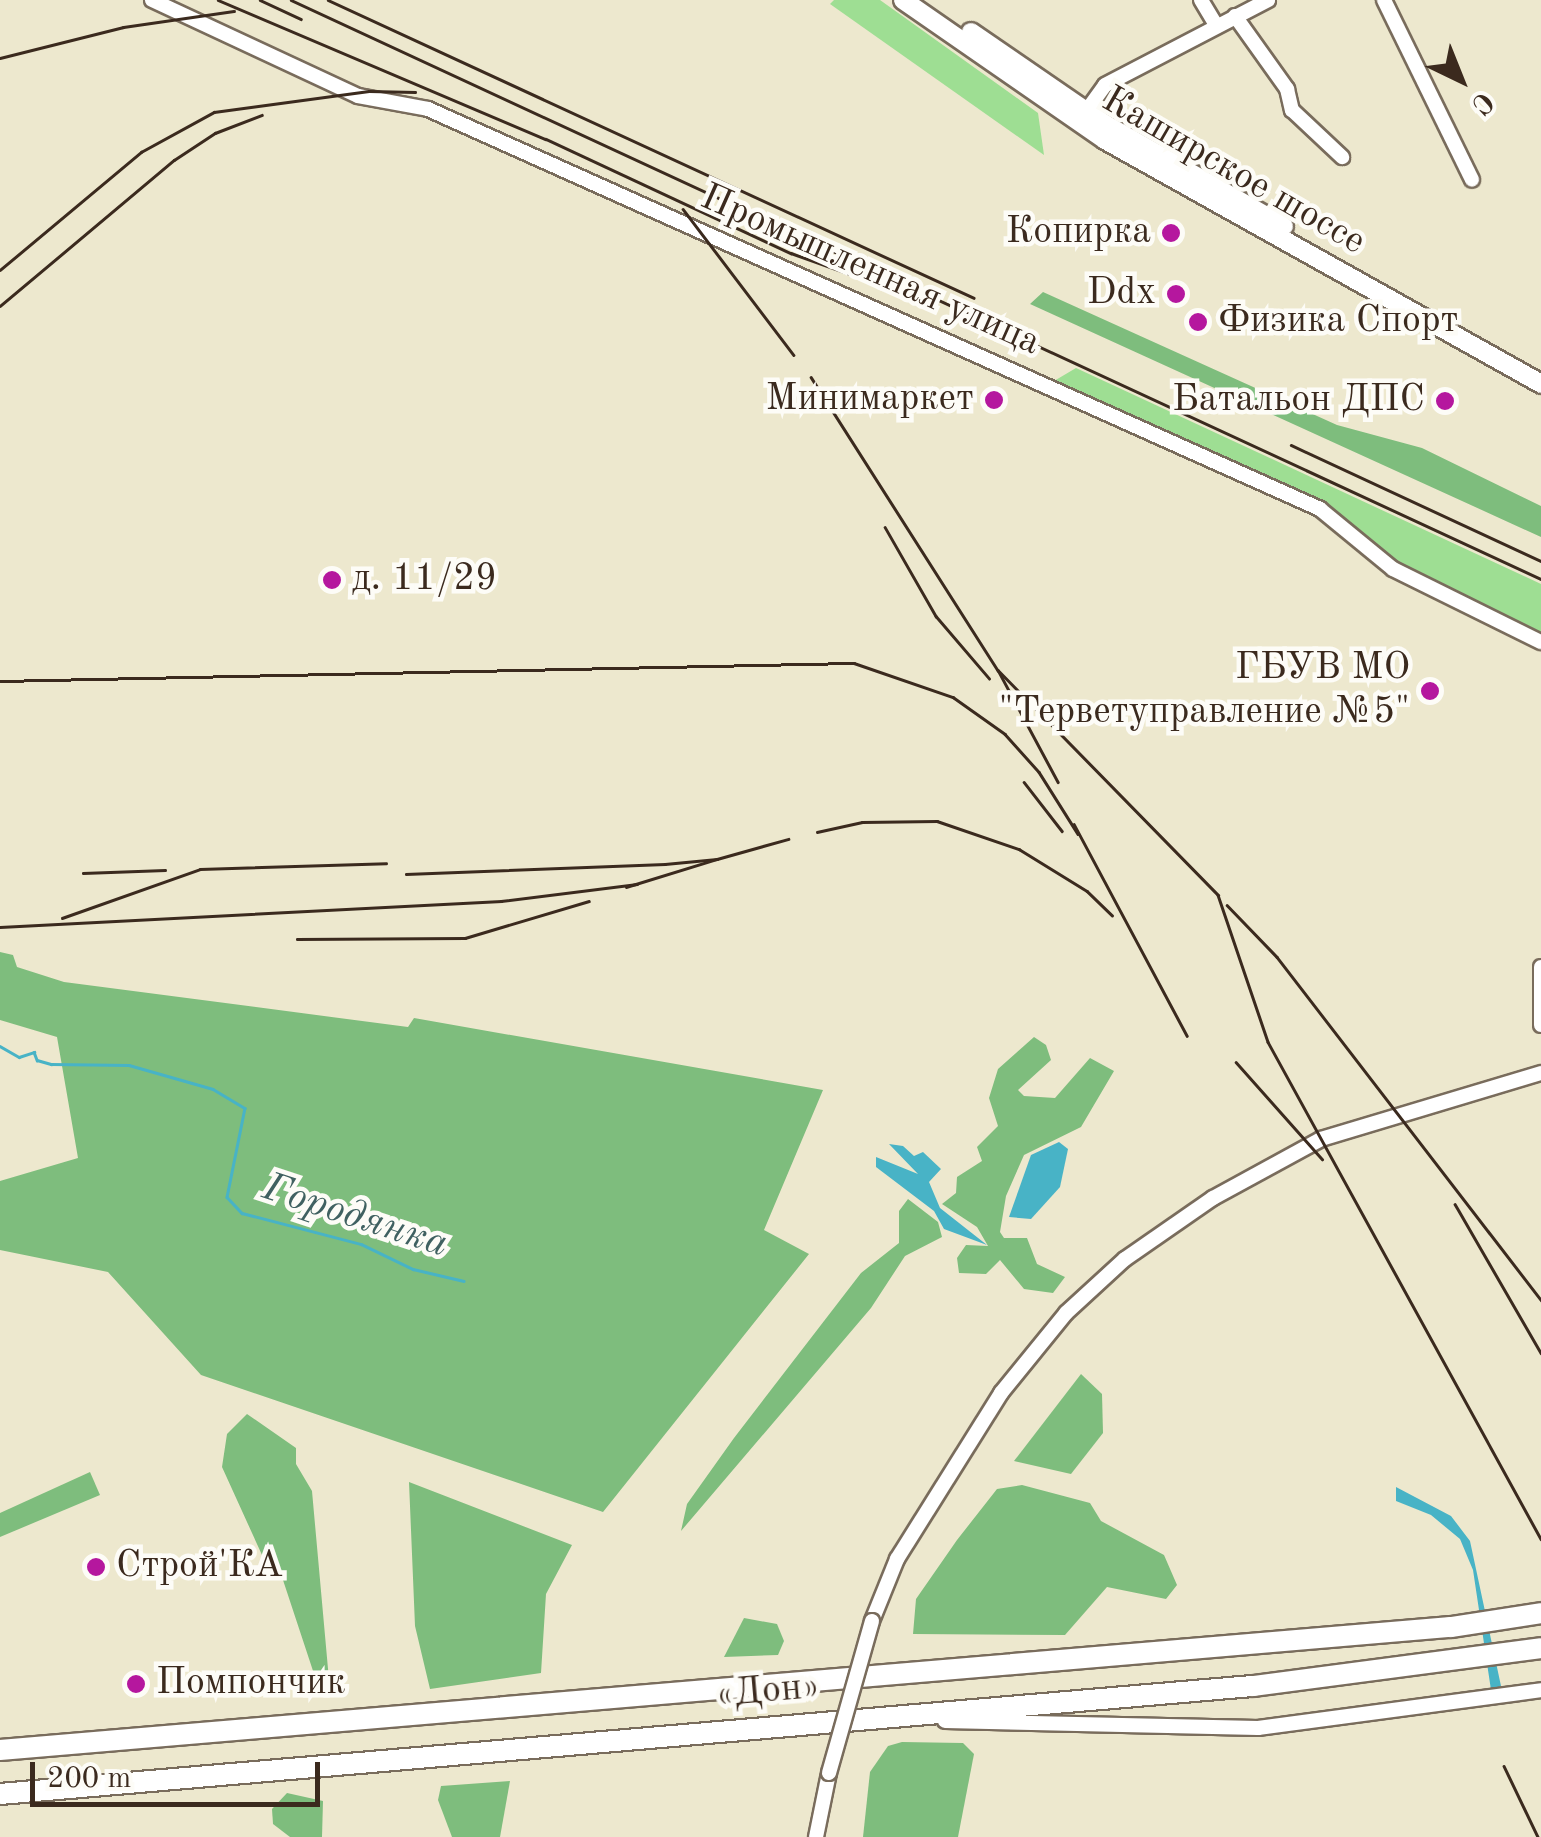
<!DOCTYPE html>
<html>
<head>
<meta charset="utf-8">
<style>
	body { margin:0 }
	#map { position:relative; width:1541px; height:1837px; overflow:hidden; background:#ede8ce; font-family:"Old Standard TT",serif }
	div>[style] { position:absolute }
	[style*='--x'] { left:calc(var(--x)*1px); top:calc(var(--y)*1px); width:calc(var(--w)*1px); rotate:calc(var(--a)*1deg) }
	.green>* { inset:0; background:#9ede93 }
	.forest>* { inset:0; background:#7ebd7d }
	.water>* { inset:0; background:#48b3c6 }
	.stream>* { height:2.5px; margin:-1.25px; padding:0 1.25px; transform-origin:1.25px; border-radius:1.25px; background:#48b3c6 }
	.roads { filter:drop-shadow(2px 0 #796c5c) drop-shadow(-2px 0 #796c5c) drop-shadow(0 2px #796c5c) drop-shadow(0 -2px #796c5c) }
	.minor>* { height:14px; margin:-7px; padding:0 7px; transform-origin:7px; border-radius:7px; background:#fff }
	.major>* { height:18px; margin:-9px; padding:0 9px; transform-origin:9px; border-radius:9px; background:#fff }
	.highway>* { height:20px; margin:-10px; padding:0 10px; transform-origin:10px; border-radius:10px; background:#fff }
	.rail>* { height:2.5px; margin:-1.25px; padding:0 1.25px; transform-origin:1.25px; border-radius:1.25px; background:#3b2a1e }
	.bridges { filter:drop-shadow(2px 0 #796c5c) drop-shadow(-2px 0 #796c5c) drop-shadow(0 2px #796c5c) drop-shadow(0 -2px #796c5c) }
	.minor-bridge>* { height:14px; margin:-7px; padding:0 7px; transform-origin:7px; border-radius:7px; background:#fff }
	.dots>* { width:28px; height:28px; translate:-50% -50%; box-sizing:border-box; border:5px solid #fdfcf7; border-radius:50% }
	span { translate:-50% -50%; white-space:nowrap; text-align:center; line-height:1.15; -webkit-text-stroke:9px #fdfcf7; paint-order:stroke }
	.street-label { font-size:38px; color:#3b2a1e }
	.poi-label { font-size:38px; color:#3b2a1e }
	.right { translate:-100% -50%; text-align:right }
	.left { translate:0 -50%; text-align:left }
	.water-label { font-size:40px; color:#406161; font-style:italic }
	.north { position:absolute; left:1411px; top:30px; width:100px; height:100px; -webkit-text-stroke:8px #fdfcf7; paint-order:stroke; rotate:137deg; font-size:28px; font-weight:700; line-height:40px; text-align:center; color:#3b2a1e }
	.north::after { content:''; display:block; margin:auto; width:35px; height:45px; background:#3b2a1e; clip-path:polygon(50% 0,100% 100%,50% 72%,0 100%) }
	.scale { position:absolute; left:30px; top:1762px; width:290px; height:45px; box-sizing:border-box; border:5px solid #3b2a1e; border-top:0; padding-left:12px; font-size:30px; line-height:35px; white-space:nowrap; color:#3b2a1e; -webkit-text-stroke:8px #fdfcf7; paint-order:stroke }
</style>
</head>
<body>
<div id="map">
	<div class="green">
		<div style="clip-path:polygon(834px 0,880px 0,1038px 113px,1044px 155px,830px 4px)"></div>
		<div style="clip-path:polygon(1076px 368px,1541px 584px,1541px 635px,1396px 565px,1311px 504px,1054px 381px)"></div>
	</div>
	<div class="forest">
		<div style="clip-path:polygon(1043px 292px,1337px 425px,1422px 448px,1541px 506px,1541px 537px,1030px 304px)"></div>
		<div style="clip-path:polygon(0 952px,13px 955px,17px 967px,64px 982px,408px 1027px,414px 1018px,823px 1090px,764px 1230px,809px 1254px,603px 1512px,201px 1375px,108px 1272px,0 1250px,0 1181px,78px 1158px,57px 1037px,0 1020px)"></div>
		<div style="clip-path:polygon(1034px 1037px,1046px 1045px,1051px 1060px,1018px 1090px,1024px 1096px,1055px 1098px,1090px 1058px,1114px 1071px,1081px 1127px,1024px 1155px,1006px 1196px,1000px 1232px,1004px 1238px,1027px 1238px,1037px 1264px,1065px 1277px,1053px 1293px,1024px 1289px,1000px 1260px,986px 1274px,959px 1273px,957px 1258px,966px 1245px,988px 1246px,977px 1227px,942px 1204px,956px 1193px,957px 1177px,982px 1161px,977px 1147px,998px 1126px,989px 1098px,998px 1069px)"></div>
		<div style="clip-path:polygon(908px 1199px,938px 1222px,942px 1237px,905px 1256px,871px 1308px,681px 1531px,687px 1504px,734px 1438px,861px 1273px,899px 1243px,899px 1211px)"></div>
		<div style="clip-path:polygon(1081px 1374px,1102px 1394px,1103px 1433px,1071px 1474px,1014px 1461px)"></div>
		<div style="clip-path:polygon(247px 1414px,296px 1448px,296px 1464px,312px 1491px,330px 1691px,317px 1683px,282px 1577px,262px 1555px,222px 1467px,227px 1434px)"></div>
		<div style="clip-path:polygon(90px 1472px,100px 1495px,0 1537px,0 1513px)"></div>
		<div style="clip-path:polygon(409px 1482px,572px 1545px,546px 1594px,541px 1673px,430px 1689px,415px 1626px)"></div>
		<div style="clip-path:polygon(1022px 1485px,1090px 1503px,1101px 1521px,1164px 1555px,1177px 1585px,1166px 1599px,1107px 1587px,1065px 1635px,913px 1634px,916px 1599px,957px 1540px,997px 1489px)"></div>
		<div style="clip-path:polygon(744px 1618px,777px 1624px,784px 1641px,778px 1655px,724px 1657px)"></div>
		<div style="clip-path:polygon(902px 1742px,963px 1743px,974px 1754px,958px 1837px,863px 1837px,870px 1772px,888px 1746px)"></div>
		<div style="clip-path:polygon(510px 1781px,500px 1837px,452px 1837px,438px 1800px,441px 1786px)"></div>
		<div style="clip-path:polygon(287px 1793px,323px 1801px,322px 1837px,290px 1837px,273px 1824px,272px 1809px)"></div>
	</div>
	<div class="water">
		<div style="clip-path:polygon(1059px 1142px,1068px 1149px,1060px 1187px,1031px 1219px,1009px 1217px,1031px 1155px)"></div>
		<div style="clip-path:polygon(889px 1144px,903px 1146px,914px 1156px,923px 1152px,941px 1169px,929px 1182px,940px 1208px,987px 1245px,944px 1229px,934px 1211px,876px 1167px,876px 1157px,918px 1174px)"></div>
		<div style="clip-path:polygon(1396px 1487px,1451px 1516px,1470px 1541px,1501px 1686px,1491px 1690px,1473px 1570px,1460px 1539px,1431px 1515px,1396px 1501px)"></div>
	</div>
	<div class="stream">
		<div style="--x:0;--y:1046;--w:22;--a:30"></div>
		<div style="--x:19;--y:1057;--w:16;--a:-18"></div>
		<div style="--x:34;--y:1052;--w:9;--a:69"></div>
		<div style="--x:37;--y:1060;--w:15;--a:16"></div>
		<div style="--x:51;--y:1064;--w:78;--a:0.7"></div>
		<div style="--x:129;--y:1065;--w:87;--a:15.9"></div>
		<div style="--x:213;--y:1089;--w:37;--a:31"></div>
		<div style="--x:245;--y:1108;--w:91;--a:101.4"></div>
		<div style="--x:227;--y:1197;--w:22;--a:47"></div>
		<div style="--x:242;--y:1213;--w:123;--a:14.6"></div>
		<div style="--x:361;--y:1244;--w:58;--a:25.7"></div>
		<div style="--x:413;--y:1269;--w:52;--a:13.2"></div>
	</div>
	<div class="roads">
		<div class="minor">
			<div style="--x:152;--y:0;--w:227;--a:25"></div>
			<div style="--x:358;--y:96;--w:71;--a:10.5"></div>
			<div style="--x:428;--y:109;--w:978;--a:24.15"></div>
			<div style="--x:1320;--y:509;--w:94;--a:39.4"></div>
			<div style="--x:1393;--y:569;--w:165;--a:26.3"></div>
			<div style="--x:1201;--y:0;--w:29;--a:59"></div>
			<div style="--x:1384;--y:0;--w:200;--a:63.9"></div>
			<div style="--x:1235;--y:16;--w:90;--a:54.5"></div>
			<div style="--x:1287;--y:89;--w:22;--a:77"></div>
			<div style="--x:1292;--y:110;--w:69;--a:43.2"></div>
			<div style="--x:1082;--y:117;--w:39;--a:-54"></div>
			<div style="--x:1105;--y:85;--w:184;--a:-27.5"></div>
			<div style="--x:1541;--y:967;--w:58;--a:90"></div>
			<div style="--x:872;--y:1621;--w:67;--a:-68"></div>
			<div style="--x:897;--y:1559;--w:196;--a:-57.9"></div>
			<div style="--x:1001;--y:1393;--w:103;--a:-50.9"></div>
			<div style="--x:1066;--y:1313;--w:80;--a:-42.5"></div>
			<div style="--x:1125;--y:1259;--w:107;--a:-34.7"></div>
			<div style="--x:1213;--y:1198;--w:123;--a:-28.6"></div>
			<div style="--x:1321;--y:1139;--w:230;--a:-16.7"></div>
			<div style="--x:945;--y:1721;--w:313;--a:1.3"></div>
			<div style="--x:1258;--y:1728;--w:286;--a:-7.6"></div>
			<div style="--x:816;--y:1837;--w:65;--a:-78.5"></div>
		</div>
		<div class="major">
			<div style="--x:903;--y:0;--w:246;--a:34.7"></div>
			<div style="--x:1105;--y:140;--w:500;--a:29.2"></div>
			<div style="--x:971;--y:32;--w:163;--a:34.5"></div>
			<div style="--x:1105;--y:124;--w:206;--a:29.7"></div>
		</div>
		<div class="highway">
			<div style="--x:0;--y:1750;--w:1456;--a:-4.85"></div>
			<div style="--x:1451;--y:1627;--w:91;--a:-8.8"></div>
			<div style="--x:0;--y:1794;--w:1258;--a:-4.93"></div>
			<div style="--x:1253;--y:1686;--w:290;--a:-7.5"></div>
		</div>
	</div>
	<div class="rail">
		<div style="--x:218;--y:0;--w:356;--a:23"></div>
		<div style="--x:546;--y:139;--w:270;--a:25"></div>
		<div style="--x:791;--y:253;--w:86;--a:19.7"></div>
		<div style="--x:260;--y:0;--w:45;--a:24.9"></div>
		<div style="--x:291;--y:0;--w:1378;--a:24.85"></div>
		<div style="--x:328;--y:0;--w:711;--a:24.76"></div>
		<div style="--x:0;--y:58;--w:127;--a:-14.1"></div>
		<div style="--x:123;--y:27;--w:112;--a:-8.2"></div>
		<div style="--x:683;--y:209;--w:183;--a:52.8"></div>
		<div style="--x:0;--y:270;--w:184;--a:-39.9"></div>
		<div style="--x:141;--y:152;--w:83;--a:-28.7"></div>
		<div style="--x:214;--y:112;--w:156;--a:-7.7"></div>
		<div style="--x:369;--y:91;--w:46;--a:1.2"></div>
		<div style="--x:0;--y:306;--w:227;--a:-40"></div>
		<div style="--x:174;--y:160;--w:49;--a:-33.4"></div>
		<div style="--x:215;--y:133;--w:50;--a:-21"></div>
		<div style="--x:811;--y:377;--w:348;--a:57.5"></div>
		<div style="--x:998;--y:670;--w:127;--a:61.8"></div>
		<div style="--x:1291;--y:445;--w:276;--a:24.9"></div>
		<div style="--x:885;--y:527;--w:103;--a:60.2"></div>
		<div style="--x:936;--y:616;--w:82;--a:49.5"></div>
		<div style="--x:998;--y:670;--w:315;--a:45.6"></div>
		<div style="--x:1218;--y:895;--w:155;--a:71.2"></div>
		<div style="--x:1268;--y:1042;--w:567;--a:61.22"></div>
		<div style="--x:0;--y:681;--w:854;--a:-1.21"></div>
		<div style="--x:854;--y:663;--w:105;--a:19"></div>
		<div style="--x:953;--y:697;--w:64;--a:35.4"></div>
		<div style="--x:1005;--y:734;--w:51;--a:48.2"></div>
		<div style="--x:1039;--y:772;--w:73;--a:57.8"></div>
		<div style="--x:1024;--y:782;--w:62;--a:52.2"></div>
		<div style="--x:1074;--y:824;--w:240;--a:61.9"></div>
		<div style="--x:817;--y:832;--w:46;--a:-12.5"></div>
		<div style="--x:862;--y:822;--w:75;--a:-0.8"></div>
		<div style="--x:937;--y:821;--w:87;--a:18.9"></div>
		<div style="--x:1019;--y:849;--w:80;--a:31.7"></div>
		<div style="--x:1087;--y:891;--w:35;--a:44"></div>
		<div style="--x:83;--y:873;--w:82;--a:-2.1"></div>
		<div style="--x:406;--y:874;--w:259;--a:-2.2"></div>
		<div style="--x:665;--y:864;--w:52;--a:-5.5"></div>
		<div style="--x:717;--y:859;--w:74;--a:-15.7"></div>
		<div style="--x:626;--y:887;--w:95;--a:-17.1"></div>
		<div style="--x:1227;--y:905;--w:72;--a:46.1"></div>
		<div style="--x:1277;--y:957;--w:433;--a:52.4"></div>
		<div style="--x:62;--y:918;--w:146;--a:-19.5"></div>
		<div style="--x:200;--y:869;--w:186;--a:-1.8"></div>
		<div style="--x:0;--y:927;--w:502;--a:-2.97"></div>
		<div style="--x:501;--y:901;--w:137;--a:-7.1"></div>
		<div style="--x:297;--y:939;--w:168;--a:-0.3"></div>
		<div style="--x:465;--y:938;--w:129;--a:-16.6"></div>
		<div style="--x:1236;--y:1062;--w:130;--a:48.4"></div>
		<div style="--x:1455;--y:1204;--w:172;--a:60"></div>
		<div style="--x:1504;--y:1766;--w:79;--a:64.4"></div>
	</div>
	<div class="bridges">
		<div class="minor-bridge">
			<div style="--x:829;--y:1773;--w:158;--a:-74.2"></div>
		</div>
	</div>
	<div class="dots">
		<div style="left:1171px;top:233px;background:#b5179e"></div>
		<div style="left:1176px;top:294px;background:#b5179e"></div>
		<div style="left:1198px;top:322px;background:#b5179e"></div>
		<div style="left:994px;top:400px;background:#b5179e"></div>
		<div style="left:1445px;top:401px;background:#b5179e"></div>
		<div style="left:332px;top:580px;background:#b5179e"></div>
		<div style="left:1430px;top:691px;background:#b5179e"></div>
		<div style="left:96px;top:1567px;background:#b5179e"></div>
		<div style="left:136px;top:1684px;background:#b5179e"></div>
	</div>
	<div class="street-label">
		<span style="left:1233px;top:172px;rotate:30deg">Каширское шоссе</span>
		<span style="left:870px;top:271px;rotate:24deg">Промышленная улица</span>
		<span style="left:768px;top:1692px;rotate:-5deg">«Дон»</span>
	</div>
	<div class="poi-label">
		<span class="right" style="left:1151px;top:233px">Копирка</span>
		<span class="right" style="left:1156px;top:294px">Ddx</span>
		<span class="left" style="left:1218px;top:322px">Физика Спорт</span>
		<span class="right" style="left:974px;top:400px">Минимаркет</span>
		<span class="right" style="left:1425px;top:401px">Батальон ДПС</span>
		<span class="left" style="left:352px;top:580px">д. 11/29</span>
		<span class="right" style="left:1410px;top:691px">ГБУВ МО<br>"Терветуправление №5"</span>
		<span class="left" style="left:116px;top:1567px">Строй'КА</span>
		<span class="left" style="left:156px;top:1684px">Помпончик</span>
	</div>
	<div class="water-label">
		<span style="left:355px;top:1217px;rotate:18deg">Городянка</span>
	</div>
	<div class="north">С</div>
	<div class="scale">200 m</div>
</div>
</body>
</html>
